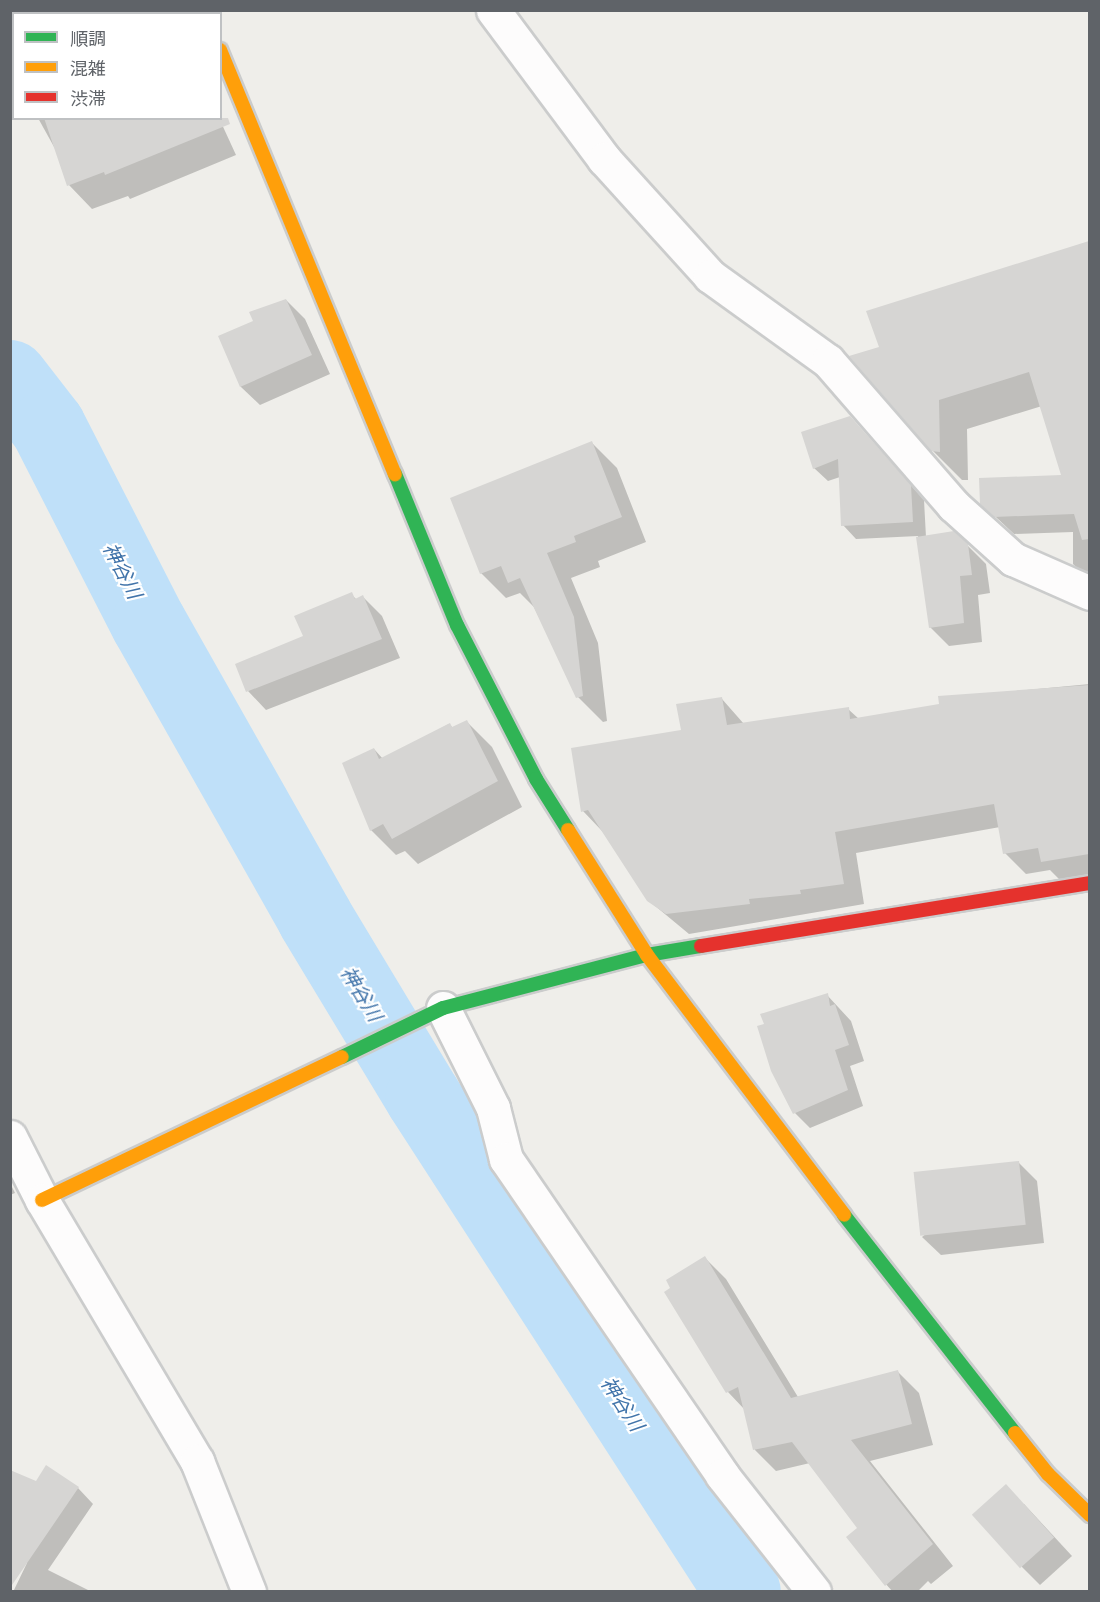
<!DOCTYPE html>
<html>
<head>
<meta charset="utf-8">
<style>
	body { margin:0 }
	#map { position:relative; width:1100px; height:1602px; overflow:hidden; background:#efeeea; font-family:"PT Sans Narrow","Noto Sans JP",sans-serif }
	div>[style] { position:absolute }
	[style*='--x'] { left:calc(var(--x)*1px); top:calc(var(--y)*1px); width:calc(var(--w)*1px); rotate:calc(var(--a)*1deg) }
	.shadow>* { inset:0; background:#0003 }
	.river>* { height:76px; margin:-38px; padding:0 38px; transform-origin:38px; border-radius:38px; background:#bfe0f9 }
	.building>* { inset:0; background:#d6d5d3; transform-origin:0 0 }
	.roads { filter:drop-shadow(2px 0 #cbcccc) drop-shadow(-2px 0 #cbcccc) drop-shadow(0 2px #cbcccc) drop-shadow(0 -2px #cbcccc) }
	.street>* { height:33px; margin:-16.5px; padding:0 16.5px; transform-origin:16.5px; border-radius:16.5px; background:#fdfcfc }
	.fast>* { height:14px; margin:-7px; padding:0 7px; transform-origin:7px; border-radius:7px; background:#30b455 }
	.slow>* { height:14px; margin:-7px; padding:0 7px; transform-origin:7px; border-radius:7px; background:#ff9f0a }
	.jam>* { height:14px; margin:-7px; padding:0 7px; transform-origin:7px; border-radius:7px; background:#e5322d }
	span { translate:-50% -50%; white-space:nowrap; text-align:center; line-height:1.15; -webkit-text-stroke:4.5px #fff; paint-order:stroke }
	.water-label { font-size:20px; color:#4174aa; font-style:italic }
	.frame { position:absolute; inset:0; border:12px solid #5f6368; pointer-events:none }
	.legend { position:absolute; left:12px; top:12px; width:210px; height:108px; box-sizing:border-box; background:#fff; border:2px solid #bfc1c3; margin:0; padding:8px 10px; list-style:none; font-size:18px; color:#5f6368 }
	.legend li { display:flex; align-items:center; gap:12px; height:30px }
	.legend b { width:30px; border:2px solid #bfc1c3 }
</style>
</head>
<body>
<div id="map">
	<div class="shadow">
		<div style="clip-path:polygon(38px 118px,219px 118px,236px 155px,130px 199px,128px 196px,92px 209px,69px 185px,58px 154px)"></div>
		<div style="clip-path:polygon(1090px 243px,1090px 580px,1073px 564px,1073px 532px,1014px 534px,982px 504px,1063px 476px,1042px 406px,967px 429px,968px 480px,962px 480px,932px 450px,881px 347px,868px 312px)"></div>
		<div style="clip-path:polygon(286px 300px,305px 319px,330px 374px,260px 405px,241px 387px,220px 337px,255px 322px)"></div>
		<div style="clip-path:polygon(850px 417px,924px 500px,926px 537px,967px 545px,986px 564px,990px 593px,978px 595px,982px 642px,949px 646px,930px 627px,918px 536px,856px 539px,843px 525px,840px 477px,828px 481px,814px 468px)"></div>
		<div style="clip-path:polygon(592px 443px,617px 468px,646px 542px,598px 561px,600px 567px,571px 578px,598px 643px,607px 721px,603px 722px,578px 697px,534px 607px,520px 593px,506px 598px,481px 573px)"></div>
		<div style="clip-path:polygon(351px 594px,357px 600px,363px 597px,382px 616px,400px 658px,266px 710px,248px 691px)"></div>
		<div style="clip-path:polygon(1090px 684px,1090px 878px,1063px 883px,1050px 870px,1026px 874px,1005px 853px,1000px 827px,856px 853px,864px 904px,689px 934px,648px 900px,603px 832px,583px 811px,722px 699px,744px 724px,848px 709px,859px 719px,941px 705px,940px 698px)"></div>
		<div style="clip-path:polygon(467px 722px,492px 747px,522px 807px,418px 864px,405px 851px,396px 855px,371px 830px,374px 749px,383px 759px,449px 724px,453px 728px)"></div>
		<div style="clip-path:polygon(827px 995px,851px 1021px,864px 1061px,850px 1066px,863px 1106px,810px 1128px,795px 1113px)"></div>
		<div style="clip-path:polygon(1018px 1162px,1037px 1181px,1044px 1243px,941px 1255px,922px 1237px)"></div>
		<div style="clip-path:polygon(10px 1183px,15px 1193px,10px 1195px)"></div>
		<div style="clip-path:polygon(705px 1258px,726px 1279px,798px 1397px,897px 1371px,919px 1393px,933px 1445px,870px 1461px,953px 1566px,931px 1584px,928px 1581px,917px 1592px,893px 1592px,884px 1582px,859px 1528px,810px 1463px,776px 1471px,755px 1450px,745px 1410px,728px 1392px)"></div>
		<div style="clip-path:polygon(36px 1483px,78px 1488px,93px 1504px,48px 1570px,92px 1592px,13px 1592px,27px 1563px,10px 1556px)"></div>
		<div style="clip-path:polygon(1024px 1504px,1072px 1556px,1040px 1585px,1022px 1567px)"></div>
	</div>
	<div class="river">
		<div style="--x:10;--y:378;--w:62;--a:52.2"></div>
		<div style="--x:48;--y:427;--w:221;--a:62.9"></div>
		<div style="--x:149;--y:624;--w:338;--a:60.5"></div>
		<div style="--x:315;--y:918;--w:209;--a:58.9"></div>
		<div style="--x:423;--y:1097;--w:589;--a:57.12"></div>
	</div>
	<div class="building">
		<div style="clip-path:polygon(44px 118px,228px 118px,230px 124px,105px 175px,104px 172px,67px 186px)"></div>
		<div style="clip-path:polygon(1089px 241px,1089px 539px,1082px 540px,1074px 514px,994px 517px,980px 504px,979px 478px,1061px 475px,1029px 372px,939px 400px,940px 452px,931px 451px,849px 356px,879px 347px,866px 311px)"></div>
		<div style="clip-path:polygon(286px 299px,312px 355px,240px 387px,218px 336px,253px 321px,249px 312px)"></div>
		<div style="clip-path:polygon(850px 416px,911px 485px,913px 522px,841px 526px,838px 459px,813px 469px,801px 432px)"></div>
		<div style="clip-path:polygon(592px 441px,622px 517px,574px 536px,576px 542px,547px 553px,574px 617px,583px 696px,576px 698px,520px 578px,508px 583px,501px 566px,480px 574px,450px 498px)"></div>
		<div style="clip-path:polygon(954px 531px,968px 544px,972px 575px,960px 576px,964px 623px,929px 628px,916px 537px)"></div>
		<div style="clip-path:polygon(352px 592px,355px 599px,363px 595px,382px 639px,246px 692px,235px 664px,303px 636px,294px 616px)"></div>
		<div style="clip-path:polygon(1089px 685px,1089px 854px,1041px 862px,1038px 848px,1003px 854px,994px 804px,835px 832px,844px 884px,800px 890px,801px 894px,749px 899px,750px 904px,666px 914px,647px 901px,588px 810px,581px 812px,571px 748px,681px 730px,676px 704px,722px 697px,727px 725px,849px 707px,850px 719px,939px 704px,938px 696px)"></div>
		<div style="clip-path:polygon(467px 720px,498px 781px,392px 839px,383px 824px,370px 831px,342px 763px,374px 748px,379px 759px,450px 723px,452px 727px)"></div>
		<div style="clip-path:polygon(828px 993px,830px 1006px,835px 1004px,849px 1045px,835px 1050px,848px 1090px,793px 1114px,771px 1071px,757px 1026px,764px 1024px,760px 1014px)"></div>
		<div style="left:1019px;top:1161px;width:64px;height:106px;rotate:84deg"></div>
		<div style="clip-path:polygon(705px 1256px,791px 1398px,898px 1370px,912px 1424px,851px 1440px,933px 1544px,885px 1586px,846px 1537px,857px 1528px,792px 1442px,753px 1450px,738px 1387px,726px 1393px,664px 1292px,670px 1288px,666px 1280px)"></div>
		<div style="clip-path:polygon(46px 1465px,79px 1487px,10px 1588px,10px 1470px,36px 1481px)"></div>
		<div style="left:1006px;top:1484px;width:72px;height:46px;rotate:48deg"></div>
	</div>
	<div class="roads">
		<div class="street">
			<div style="--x:493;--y:10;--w:186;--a:53.3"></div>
			<div style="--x:604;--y:159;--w:158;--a:47.8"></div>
			<div style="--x:710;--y:276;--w:145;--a:35.8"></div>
			<div style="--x:828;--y:361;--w:191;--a:49"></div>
			<div style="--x:953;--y:505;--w:81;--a:42"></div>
			<div style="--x:1013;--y:559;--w:84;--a:23.8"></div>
			<div style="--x:443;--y:1008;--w:112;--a:63.4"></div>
			<div style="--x:493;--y:1108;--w:53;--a:75.7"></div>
			<div style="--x:506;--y:1159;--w:383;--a:55.6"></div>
			<div style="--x:722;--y:1475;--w:149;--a:51.8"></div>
			<div style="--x:10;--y:1137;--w:71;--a:63.1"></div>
			<div style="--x:42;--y:1200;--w:304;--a:59.3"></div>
			<div style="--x:197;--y:1461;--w:141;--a:68.3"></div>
		</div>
		<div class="fast">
			<div style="--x:395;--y:474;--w:163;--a:67.7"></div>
			<div style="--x:457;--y:625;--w:173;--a:62.8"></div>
			<div style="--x:536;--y:779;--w:60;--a:57.9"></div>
			<div style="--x:342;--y:1057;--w:112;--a:-25.9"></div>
			<div style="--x:443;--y:1008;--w:211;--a:-14.6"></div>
			<div style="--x:647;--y:955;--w:55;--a:-9.5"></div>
			<div style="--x:844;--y:1215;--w:277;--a:51.9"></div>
		</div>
		<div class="slow">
			<div style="--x:204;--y:10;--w:4;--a:76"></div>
			<div style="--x:220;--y:50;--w:459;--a:67.6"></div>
			<div style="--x:568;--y:830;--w:148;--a:57.7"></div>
			<div style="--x:647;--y:955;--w:326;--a:52.8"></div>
			<div style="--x:42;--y:1200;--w:332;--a:-25.5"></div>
			<div style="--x:1015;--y:1433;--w:53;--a:51.2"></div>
			<div style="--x:1048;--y:1474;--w:59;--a:44.3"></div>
		</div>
		<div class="jam">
			<div style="--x:701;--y:946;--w:394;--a:-9.2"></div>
		</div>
	</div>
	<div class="water-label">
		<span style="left:122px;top:571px;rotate:63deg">神谷川</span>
		<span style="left:361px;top:994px;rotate:59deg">神谷川</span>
		<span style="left:622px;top:1404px;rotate:57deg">神谷川</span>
	</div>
	<div class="frame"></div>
	<ul class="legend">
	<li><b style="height:8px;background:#30b455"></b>順調</li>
	<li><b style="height:8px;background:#ff9f0a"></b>混雑</li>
	<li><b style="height:8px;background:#e5322d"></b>渋滞</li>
	</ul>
</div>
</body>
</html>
